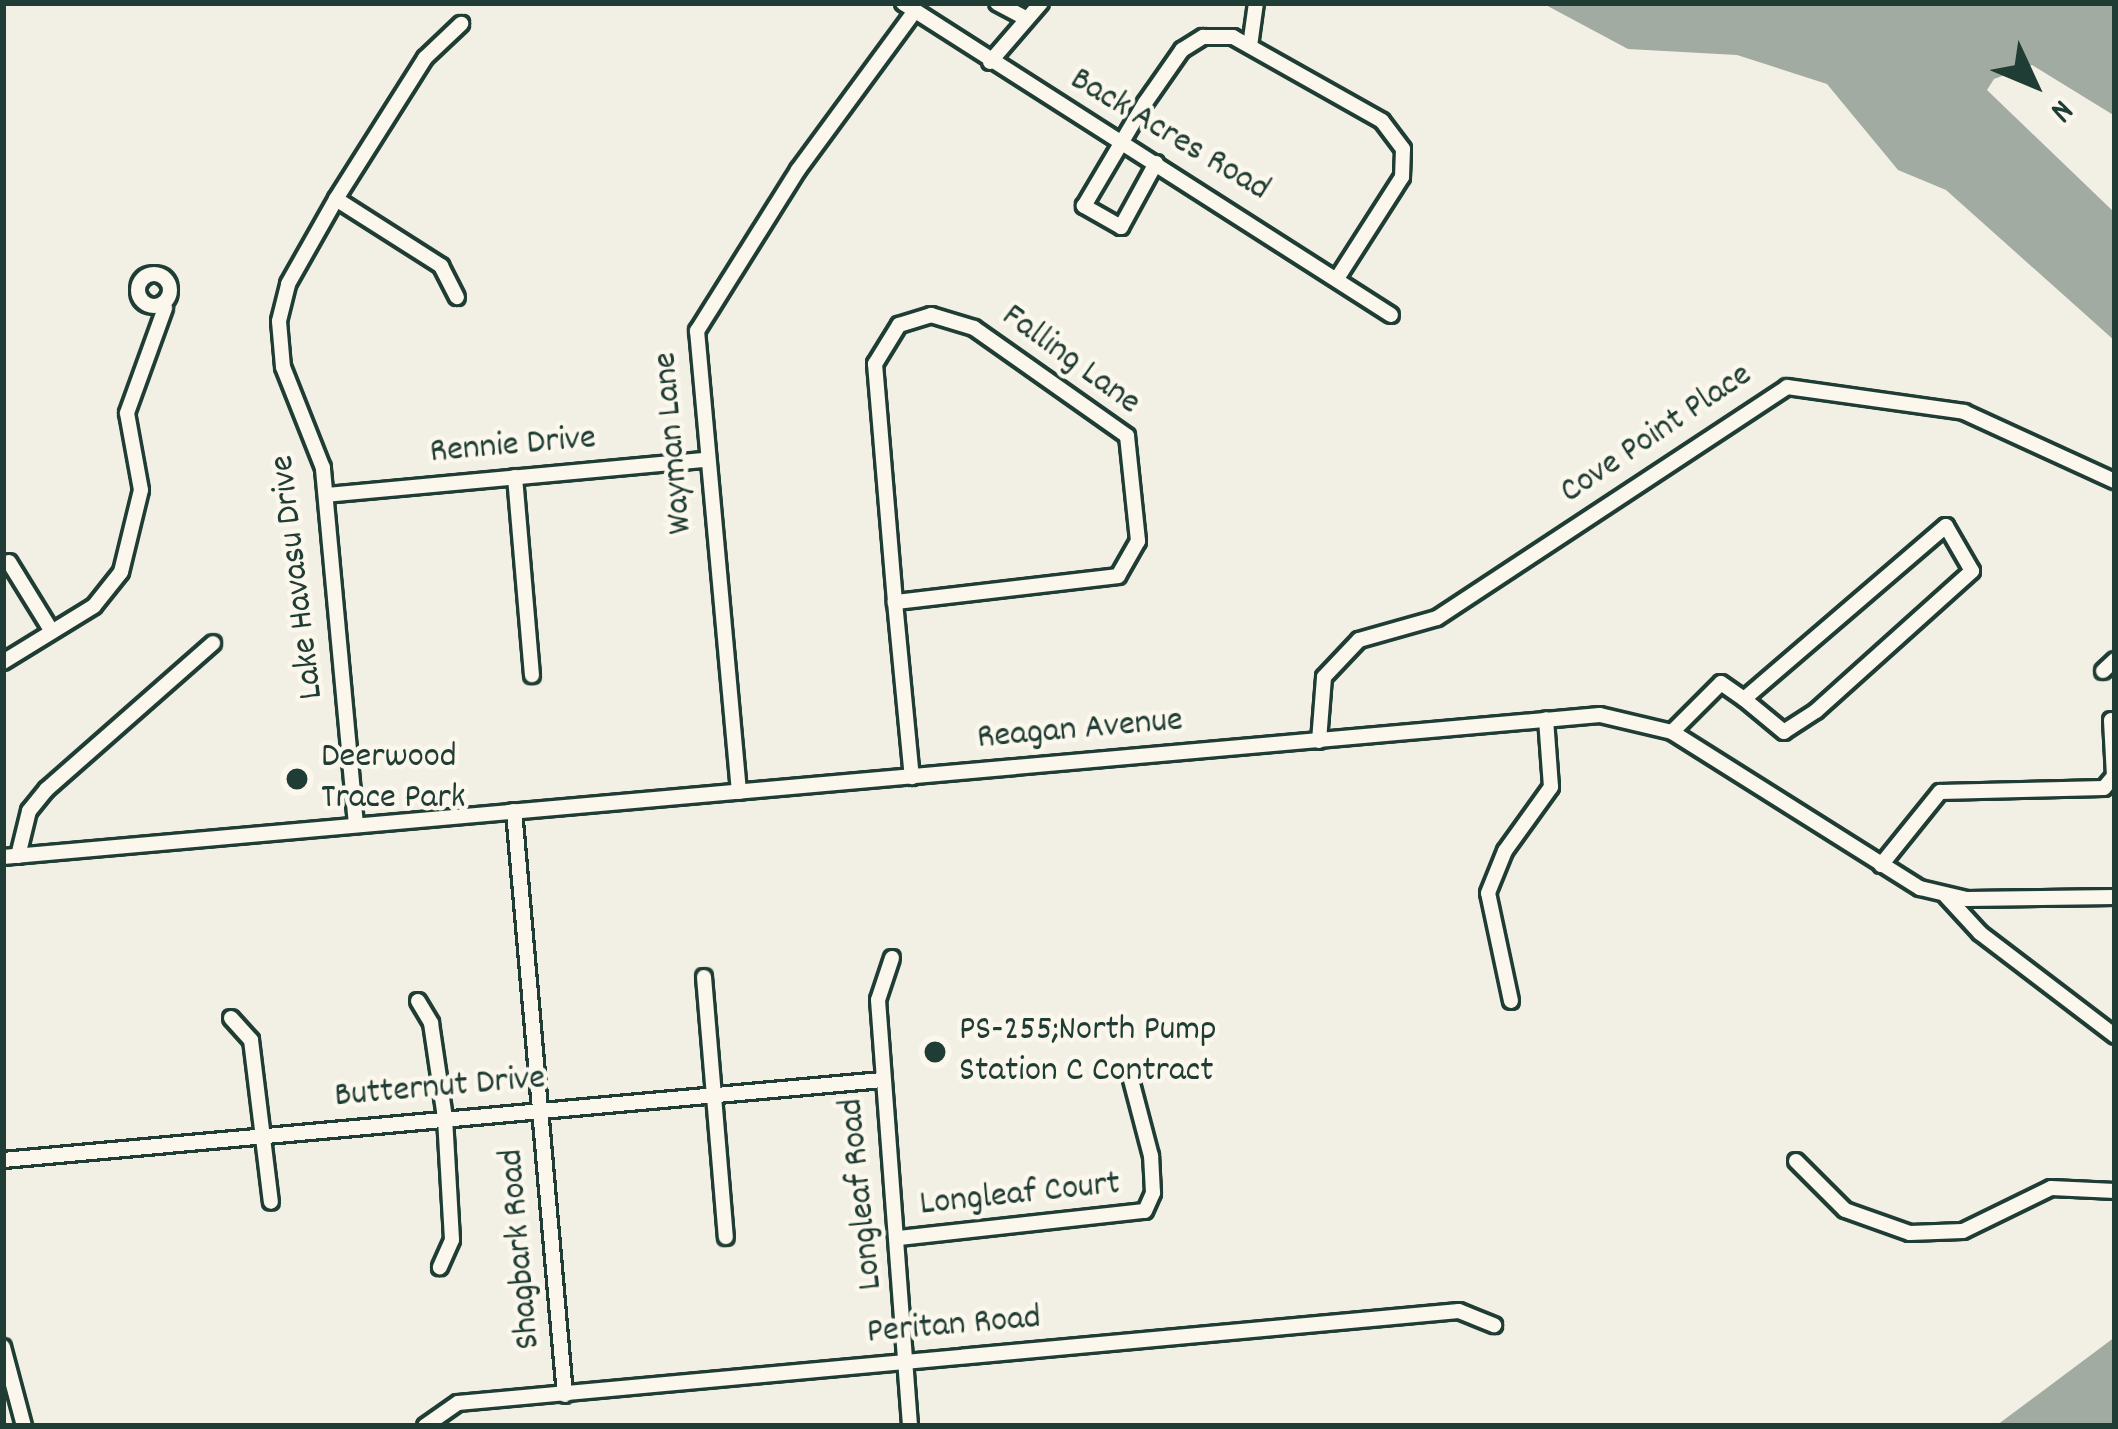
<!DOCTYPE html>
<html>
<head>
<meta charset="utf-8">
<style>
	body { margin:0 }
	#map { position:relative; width:2118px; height:1429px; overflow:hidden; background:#f2f0e5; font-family:Dekko,sans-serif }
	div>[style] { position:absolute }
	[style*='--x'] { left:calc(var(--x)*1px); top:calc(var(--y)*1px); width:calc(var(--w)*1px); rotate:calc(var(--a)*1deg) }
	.water>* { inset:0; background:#a2aba1 }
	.roads { filter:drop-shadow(3px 0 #1f3d34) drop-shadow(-3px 0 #1f3d34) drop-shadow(0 3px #1f3d34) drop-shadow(0 -3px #1f3d34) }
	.minor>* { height:14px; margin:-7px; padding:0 7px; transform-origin:7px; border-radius:7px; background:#fbf7ec }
	.minor>.ring { margin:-7px; padding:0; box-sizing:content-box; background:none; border:14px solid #fbf7ec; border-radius:50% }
	.dots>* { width:33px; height:33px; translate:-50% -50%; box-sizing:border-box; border:6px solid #fbf7ec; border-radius:50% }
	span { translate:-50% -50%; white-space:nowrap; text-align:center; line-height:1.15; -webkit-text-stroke:9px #fbf7ec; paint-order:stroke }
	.street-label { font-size:36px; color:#1f3d34 }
	.poi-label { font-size:36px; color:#1f3d34 }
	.left { translate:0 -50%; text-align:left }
	.frame { position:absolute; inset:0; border:6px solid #1f3d34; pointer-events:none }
	.north { position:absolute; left:1974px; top:24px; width:120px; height:120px; -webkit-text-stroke:9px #fbf7ec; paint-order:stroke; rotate:134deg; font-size:33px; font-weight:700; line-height:48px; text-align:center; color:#1f3d34 }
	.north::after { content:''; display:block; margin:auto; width:42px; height:54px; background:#1f3d34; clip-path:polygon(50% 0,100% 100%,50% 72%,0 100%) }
</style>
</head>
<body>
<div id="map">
	<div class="water">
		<div style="clip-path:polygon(1542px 3px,2115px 3px,2115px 116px,2032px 65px,1994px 79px,1987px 90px,2115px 213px,2115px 341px,1946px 190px,1898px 170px,1827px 84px,1737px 55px,1628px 49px)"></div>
		<div style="clip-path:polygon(2115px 1337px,2115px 1426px,1996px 1426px,1997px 1425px)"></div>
	</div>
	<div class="roads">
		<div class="minor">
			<div style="--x:903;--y:3;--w:579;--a:32.59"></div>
			<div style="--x:997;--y:3;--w:32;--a:28"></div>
			<div style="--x:1250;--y:46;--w:43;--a:-82.1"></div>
			<div style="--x:990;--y:62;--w:78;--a:-49.2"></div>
			<div style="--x:1156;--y:163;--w:73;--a:118.7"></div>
			<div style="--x:1121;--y:227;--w:43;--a:-150.4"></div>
			<div style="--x:1084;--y:206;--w:120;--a:-59.4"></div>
			<div style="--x:1145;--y:103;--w:65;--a:-55.1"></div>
			<div style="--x:1182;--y:50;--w:25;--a:-32"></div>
			<div style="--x:1203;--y:37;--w:30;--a:0"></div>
			<div style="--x:1233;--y:37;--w:171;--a:29.4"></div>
			<div style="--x:1382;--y:121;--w:35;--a:53"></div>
			<div style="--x:1403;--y:149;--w:28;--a:92"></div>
			<div style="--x:1402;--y:177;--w:119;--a:122.6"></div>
			<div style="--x:336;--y:199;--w:125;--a:32.5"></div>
			<div style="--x:441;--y:266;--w:35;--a:63"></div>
			<div class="ring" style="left:138px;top:274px;width:18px;height:18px"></div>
			<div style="--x:931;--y:315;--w:45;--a:16.8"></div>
			<div style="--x:974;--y:328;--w:187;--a:35.2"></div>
			<div style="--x:1127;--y:436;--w:106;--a:84"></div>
			<div style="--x:1138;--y:541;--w:40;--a:119.7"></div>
			<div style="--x:1118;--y:576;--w:225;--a:173.3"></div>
			<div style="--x:895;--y:602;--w:239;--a:-94.8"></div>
			<div style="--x:875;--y:364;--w:46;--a:-58.4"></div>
			<div style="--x:899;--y:325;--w:34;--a:-17"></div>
			<div style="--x:515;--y:477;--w:199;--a:85.1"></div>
			<div style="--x:326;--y:495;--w:380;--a:-5.3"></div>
			<div style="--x:1946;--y:526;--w:52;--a:60"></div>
			<div style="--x:1972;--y:571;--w:210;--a:138.1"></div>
			<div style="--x:1816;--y:711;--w:38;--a:147"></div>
			<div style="--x:1784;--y:732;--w:52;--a:-140.5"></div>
			<div style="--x:1744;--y:699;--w:266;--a:-40.6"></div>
			<div style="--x:9;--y:562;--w:80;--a:58.3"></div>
			<div style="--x:895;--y:602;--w:176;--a:84.5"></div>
			<div style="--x:3;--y:662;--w:107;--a:-31.6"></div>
			<div style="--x:94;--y:606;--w:43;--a:-51.5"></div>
			<div style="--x:121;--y:572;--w:84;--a:-76.3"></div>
			<div style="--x:141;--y:490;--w:78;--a:-100.3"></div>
			<div style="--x:127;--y:413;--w:112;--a:-70.1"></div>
			<div style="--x:2103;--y:671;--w:16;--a:-43"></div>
			<div style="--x:1672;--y:732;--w:69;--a:-45"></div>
			<div style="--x:1721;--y:683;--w:28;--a:35"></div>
			<div style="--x:1319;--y:741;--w:64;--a:-85.5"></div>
			<div style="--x:1324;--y:677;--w:51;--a:-46.6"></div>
			<div style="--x:1359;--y:640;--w:81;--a:-15.8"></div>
			<div style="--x:1437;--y:618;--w:419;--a:-33.4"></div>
			<div style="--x:1787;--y:387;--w:179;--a:8"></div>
			<div style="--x:1964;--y:412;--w:166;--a:24.6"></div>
			<div style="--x:739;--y:792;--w:463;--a:-95.2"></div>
			<div style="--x:697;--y:331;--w:190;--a:-57.9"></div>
			<div style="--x:798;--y:170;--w:196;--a:-53.7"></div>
			<div style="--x:514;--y:811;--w:586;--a:85.01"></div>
			<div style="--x:356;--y:825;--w:359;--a:-95.3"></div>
			<div style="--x:323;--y:468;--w:109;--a:-111.6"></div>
			<div style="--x:283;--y:367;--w:46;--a:-95"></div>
			<div style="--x:279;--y:321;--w:38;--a:-76"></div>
			<div style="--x:288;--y:284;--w:98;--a:-60.5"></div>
			<div style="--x:336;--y:199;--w:167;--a:-57.7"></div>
			<div style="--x:425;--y:58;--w:50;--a:-43.4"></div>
			<div style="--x:18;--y:856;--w:46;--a:-76.3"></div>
			<div style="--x:29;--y:811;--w:28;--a:-51"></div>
			<div style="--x:47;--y:789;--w:221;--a:-41.3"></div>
			<div style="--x:3;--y:857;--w:1603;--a:-5.08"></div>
			<div style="--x:1600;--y:715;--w:74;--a:13.3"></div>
			<div style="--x:1672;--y:732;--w:293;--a:32.2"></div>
			<div style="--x:1920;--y:888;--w:48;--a:13.2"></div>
			<div style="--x:1967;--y:899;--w:148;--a:-0.8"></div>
			<div style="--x:1881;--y:865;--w:94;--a:-51.1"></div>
			<div style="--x:1940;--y:792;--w:164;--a:-1.4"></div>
			<div style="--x:2104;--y:788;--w:16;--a:-50"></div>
			<div style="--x:2114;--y:776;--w:56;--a:-93.1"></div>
			<div style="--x:1946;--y:896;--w:50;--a:47.4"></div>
			<div style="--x:1980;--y:933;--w:170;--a:37.3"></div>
			<div style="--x:892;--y:958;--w:44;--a:108.4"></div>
			<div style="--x:878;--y:1000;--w:427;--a:85.7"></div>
			<div style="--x:704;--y:977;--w:261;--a:85.2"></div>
			<div style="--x:418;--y:1001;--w:26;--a:59"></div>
			<div style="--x:431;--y:1023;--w:96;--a:81.6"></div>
			<div style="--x:445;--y:1118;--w:122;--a:86.7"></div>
			<div style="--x:452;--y:1240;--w:30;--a:114"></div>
			<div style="--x:1511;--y:1001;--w:110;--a:-102"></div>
			<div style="--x:1488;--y:893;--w:45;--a:-68"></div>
			<div style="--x:1505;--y:851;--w:79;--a:-54.3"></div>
			<div style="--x:1551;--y:787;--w:68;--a:-94.2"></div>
			<div style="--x:231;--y:1018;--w:30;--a:48"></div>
			<div style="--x:251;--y:1040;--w:163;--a:83"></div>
			<div style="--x:3;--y:1160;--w:883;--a:-5.2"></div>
			<div style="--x:1796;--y:1161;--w:69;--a:45"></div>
			<div style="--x:1845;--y:1210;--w:69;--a:19.5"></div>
			<div style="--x:1910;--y:1233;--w:53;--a:-2.2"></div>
			<div style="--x:1963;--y:1231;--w:98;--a:-26"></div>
			<div style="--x:2051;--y:1188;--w:64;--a:2.7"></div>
			<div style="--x:899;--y:1238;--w:247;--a:-6.3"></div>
			<div style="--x:1145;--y:1211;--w:20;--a:-66"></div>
			<div style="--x:1153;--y:1193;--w:37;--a:-93"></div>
			<div style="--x:1151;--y:1156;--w:87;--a:-104.7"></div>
			<div style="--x:3;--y:1347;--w:82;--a:75.1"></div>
			<div style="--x:425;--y:1426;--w:40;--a:-34.9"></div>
			<div style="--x:458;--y:1403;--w:1005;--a:-5.25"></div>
			<div style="--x:1459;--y:1311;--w:38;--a:22"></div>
		</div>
	</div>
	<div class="dots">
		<div style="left:297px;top:779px;background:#1f3d34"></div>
		<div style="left:935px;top:1052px;background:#1f3d34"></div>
	</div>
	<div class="street-label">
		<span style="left:1169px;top:136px;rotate:31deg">Back Acres Road</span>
		<span style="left:1070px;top:361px;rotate:36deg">Falling Lane</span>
		<span style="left:1657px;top:435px;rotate:-34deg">Cove Point Place</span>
		<span style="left:675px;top:443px;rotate:-95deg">Wayman Lane</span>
		<span style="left:513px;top:447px;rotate:-5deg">Rennie Drive</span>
		<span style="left:299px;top:577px;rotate:-97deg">Lake Havasu Drive</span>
		<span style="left:1080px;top:731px;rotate:-5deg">Reagan Avenue</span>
		<span style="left:440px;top:1089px;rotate:-5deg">Butternut Drive</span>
		<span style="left:863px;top:1194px;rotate:-96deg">Longleaf Road</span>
		<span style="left:1020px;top:1196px;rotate:-6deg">Longleaf Court</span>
		<span style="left:522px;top:1249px;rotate:-95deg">Shagbark Road</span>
		<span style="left:954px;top:1327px;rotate:-5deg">Peritan Road</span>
	</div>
	<div class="poi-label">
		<span class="left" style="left:321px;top:779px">Deerwood<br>Trace Park</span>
		<span class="left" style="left:959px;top:1052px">PS-255;North Pump<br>Station C Contract</span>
	</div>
	<div class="frame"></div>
	<div class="north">N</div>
</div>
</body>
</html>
